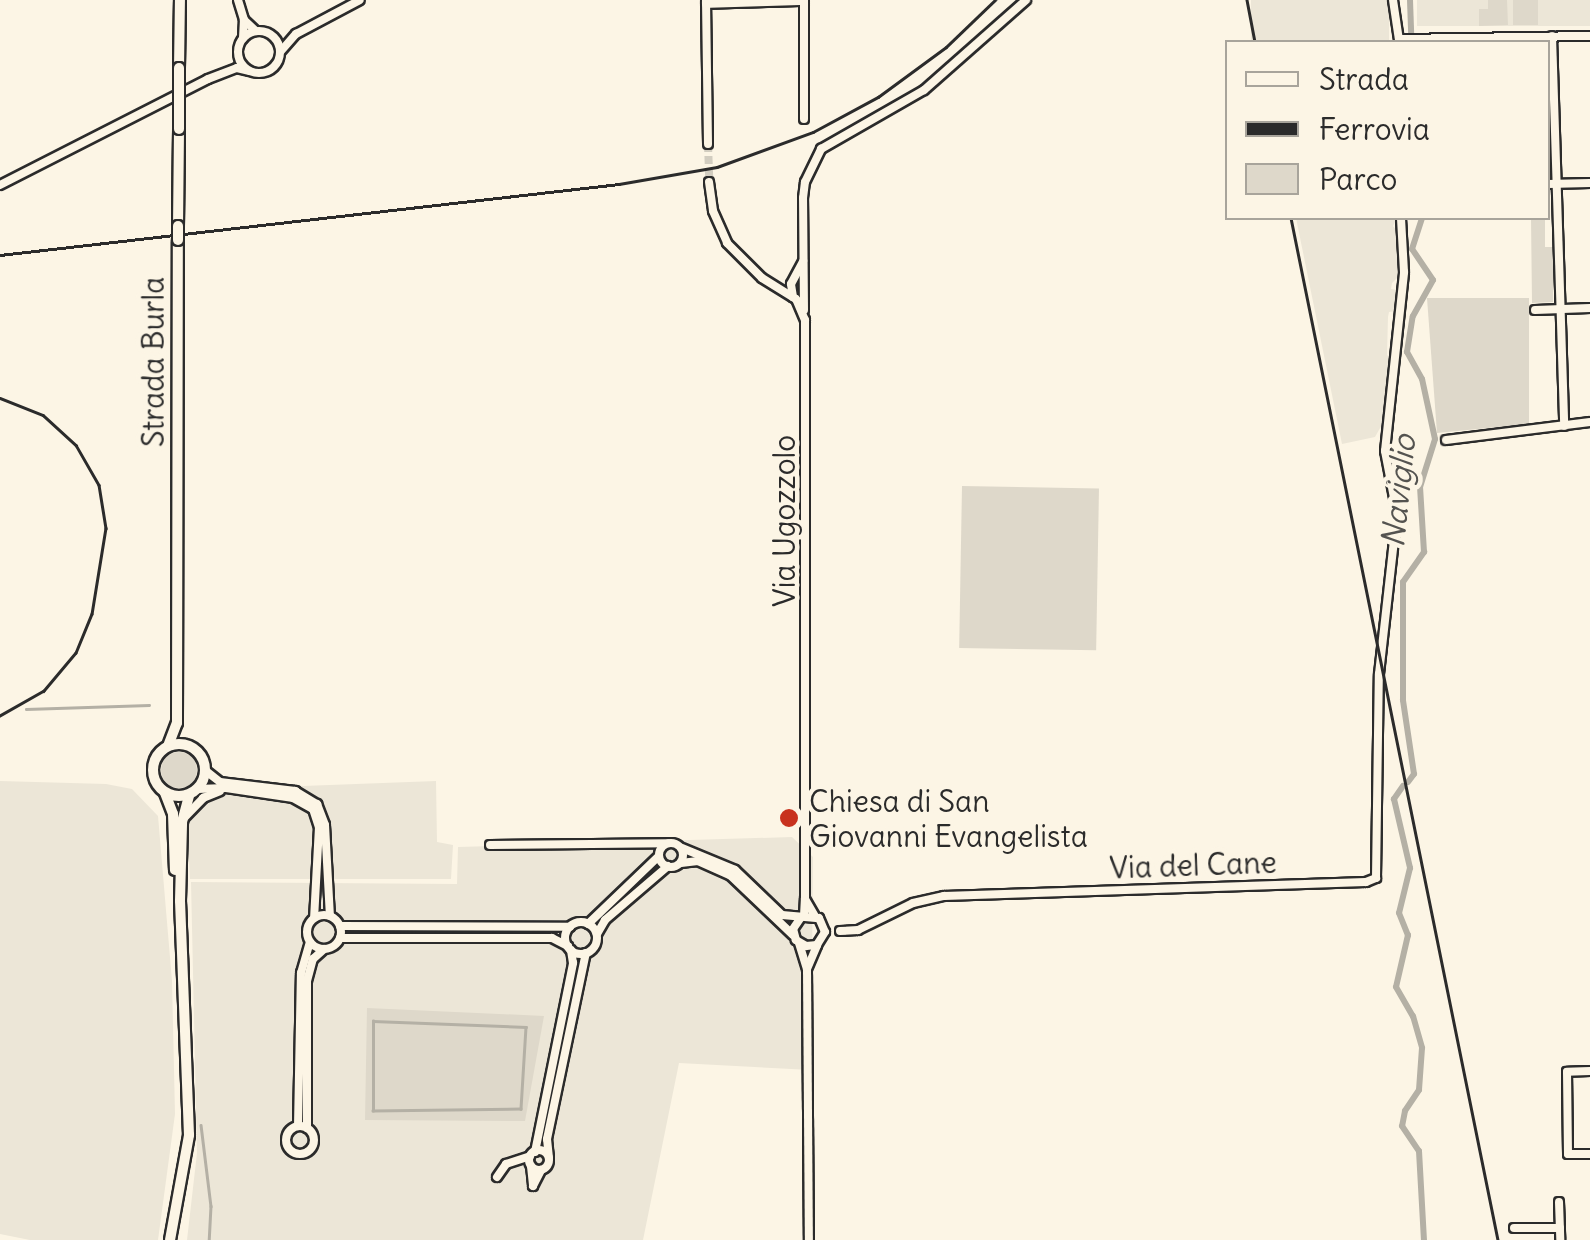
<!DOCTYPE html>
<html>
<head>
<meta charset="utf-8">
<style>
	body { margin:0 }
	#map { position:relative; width:1590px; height:1240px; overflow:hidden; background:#fcf5e5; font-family:Delius,sans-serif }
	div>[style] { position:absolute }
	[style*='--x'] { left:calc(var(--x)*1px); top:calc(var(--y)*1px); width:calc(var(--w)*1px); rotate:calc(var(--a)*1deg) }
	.built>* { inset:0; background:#ece6d7; transform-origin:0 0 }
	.green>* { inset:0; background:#ded8ca; transform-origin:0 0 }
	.round { border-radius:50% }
	.stream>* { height:2.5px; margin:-1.25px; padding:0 1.25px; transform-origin:1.25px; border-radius:1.25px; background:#b4b0a5 }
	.canal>* { height:6px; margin:-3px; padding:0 3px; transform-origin:3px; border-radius:3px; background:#b4b0a5 }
	.minor-tunnel>* { height:8px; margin-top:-4px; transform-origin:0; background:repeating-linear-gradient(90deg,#d2cdc0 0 8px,transparent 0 12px) }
	.roads { filter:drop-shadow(2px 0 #2b2b2b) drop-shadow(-2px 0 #2b2b2b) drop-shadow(0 2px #2b2b2b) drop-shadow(0 -2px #2b2b2b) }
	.minor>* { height:8px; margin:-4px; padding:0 4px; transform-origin:4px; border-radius:4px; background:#fcf5e5 }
	.minor>.ring { margin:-4px; padding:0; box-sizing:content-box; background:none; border:8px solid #fcf5e5; border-radius:50% }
	.major>* { height:10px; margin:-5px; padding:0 5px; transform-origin:5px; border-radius:5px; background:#fcf5e5 }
	.major>.ring { margin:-5px; padding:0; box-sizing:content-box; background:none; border:10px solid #fcf5e5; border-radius:50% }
	.rail>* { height:2.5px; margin:-1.25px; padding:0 1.25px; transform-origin:1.25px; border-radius:1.25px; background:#2b2b2b }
	.bridges { filter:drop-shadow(2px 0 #2b2b2b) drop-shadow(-2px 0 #2b2b2b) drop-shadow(0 2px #2b2b2b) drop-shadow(0 -2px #2b2b2b) }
	.major-bridge>* { height:10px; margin:-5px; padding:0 5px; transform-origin:5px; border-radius:5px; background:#fcf5e5 }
	.dots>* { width:28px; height:28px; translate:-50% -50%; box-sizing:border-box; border:5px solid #fcf5e5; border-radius:50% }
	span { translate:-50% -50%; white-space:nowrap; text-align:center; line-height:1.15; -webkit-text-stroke:9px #fcf5e5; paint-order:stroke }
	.street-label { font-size:30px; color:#2b2b2b }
	.poi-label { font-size:30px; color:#2b2b2b }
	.left { translate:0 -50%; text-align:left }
	.water-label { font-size:32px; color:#545350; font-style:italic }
	.legend { position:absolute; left:1225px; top:40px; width:325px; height:180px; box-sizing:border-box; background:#fcf5e5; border:2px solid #a8a49b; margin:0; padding:12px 18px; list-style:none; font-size:30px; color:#2b2b2b }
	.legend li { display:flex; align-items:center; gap:20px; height:50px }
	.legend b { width:50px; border:2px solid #a8a49b }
</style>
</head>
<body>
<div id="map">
	<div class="built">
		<div style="left:1251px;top:0;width:138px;height:43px"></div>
		<div style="left:1417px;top:0;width:173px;height:26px"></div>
		<div style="clip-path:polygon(1296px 218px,1397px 218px,1393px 226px,1399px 234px,1398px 273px,1401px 274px,1392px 283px,1391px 289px,1398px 290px,1396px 311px,1389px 312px,1388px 317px,1387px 355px,1391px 358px,1384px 421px,1375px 437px,1342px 444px)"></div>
		<div style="clip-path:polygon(234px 777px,303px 786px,436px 781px,437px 842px,453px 845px,451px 879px,190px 879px,187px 817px,196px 797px)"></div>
		<div style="clip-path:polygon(0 781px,106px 784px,132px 789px,158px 816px,172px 981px,175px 1114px,158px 1240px,30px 1240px,0 1234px)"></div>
		<div style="clip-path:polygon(792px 837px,813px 857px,811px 1070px,679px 1063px,643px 1240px,187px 1240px,197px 1153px,191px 882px,457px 884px,458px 847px)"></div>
	</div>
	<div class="green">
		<div style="clip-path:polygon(1488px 0,1507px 0,1508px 25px,1479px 26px,1479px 9px,1488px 9px)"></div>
		<div style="left:1513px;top:0;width:25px;height:25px"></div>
		<div style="clip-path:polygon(1531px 218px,1545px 218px,1545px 247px,1553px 247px,1553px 302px,1532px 303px)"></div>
		<div style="clip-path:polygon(1427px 298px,1529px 298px,1529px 424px,1437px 433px)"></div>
		<div style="left:962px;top:486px;width:137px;height:162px;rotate:1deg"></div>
		<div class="round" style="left:161px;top:752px;width:36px;height:36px"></div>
		<div style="clip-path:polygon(367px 1008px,544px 1016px,525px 1121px,365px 1120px)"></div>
	</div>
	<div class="stream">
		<div style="--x:26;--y:709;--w:123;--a:-1.9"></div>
		<div style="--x:373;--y:1021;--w:153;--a:2.2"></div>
		<div style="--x:526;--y:1027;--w:82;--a:93.5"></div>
		<div style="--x:521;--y:1109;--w:148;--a:179.2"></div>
		<div style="--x:373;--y:1111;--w:90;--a:-90"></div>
		<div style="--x:201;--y:1125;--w:82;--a:83"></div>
		<div style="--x:211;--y:1206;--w:34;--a:93"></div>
	</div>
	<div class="canal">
		<div style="--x:1410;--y:0;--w:36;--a:88"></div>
		<div style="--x:1408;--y:782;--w:10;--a:-53"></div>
		<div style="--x:1414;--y:774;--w:75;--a:-98.5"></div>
		<div style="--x:1403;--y:700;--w:118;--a:-90"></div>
		<div style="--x:1403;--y:582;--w:37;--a:-55"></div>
		<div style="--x:1424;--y:552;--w:65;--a:-93.5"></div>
		<div style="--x:1420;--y:487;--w:50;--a:-72.6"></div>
		<div style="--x:1435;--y:439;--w:61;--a:-102.2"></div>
		<div style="--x:1422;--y:379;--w:31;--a:-119"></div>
		<div style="--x:1407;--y:352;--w:36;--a:-81"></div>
		<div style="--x:1413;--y:316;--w:41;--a:-60.9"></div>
		<div style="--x:1433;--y:280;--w:37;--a:-124"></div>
		<div style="--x:1412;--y:249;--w:33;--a:-72"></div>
		<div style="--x:1403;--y:786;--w:16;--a:125"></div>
		<div style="--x:1394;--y:799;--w:71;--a:76.9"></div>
		<div style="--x:1410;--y:868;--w:46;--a:103.7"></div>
		<div style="--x:1399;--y:913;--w:24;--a:68"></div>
		<div style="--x:1408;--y:935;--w:53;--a:103"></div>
		<div style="--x:1396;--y:987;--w:34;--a:60"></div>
		<div style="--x:1413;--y:1016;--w:33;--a:74"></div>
		<div style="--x:1422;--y:1048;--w:42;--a:94.1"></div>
		<div style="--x:1419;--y:1090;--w:25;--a:124"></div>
		<div style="--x:1405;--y:1111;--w:15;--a:101"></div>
		<div style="--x:1402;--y:1126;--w:30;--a:56"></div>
		<div style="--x:1419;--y:1151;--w:89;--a:86.8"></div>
	</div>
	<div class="minor-tunnel">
		<div style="--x:708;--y:144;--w:38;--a:88"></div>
	</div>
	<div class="roads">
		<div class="minor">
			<div style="--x:238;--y:0;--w:21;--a:73"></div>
			<div style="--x:706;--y:0;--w:144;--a:89.2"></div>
			<div style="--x:1393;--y:0;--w:40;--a:81.5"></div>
			<div style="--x:706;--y:4;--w:98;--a:-1.8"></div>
			<div class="ring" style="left:238px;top:31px;width:34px;height:34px"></div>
			<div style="--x:1552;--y:36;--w:390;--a:88.2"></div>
			<div style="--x:243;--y:38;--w:18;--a:-87"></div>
			<div style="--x:244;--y:20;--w:16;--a:43"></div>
			<div style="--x:1399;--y:39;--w:191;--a:-0.9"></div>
			<div style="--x:281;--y:51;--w:23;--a:-49"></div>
			<div style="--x:296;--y:34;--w:72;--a:-28"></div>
			<div style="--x:804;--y:119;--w:119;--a:-90"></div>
			<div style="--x:709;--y:182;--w:29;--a:82"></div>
			<div style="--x:713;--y:211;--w:35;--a:66"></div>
			<div style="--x:727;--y:243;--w:49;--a:45"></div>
			<div style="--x:762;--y:278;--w:40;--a:32"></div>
			<div style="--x:796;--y:299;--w:23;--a:67"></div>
			<div style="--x:805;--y:320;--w:579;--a:90"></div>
			<div style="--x:1548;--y:184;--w:42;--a:-1.4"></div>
			<div style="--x:0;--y:185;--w:233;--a:-27"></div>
			<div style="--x:208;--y:79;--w:31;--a:-21"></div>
			<div style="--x:237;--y:68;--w:12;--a:14"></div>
			<div style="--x:793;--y:297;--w:13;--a:-99"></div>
			<div style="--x:791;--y:284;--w:26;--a:-62"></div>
			<div style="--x:804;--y:310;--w:112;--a:-90.5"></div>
			<div style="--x:803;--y:198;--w:16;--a:-83"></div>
			<div style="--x:805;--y:182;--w:37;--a:-64"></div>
			<div style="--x:821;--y:149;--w:119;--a:-29.8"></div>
			<div style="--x:924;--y:90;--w:136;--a:-41.4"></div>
			<div style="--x:1535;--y:310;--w:55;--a:-2.1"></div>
			<div style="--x:1446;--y:440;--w:145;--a:-7.1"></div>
			<div style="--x:206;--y:771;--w:18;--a:38"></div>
			<div style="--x:220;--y:782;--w:76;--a:6.8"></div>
			<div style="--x:295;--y:791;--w:26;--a:31"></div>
			<div style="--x:317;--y:804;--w:22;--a:69"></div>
			<div style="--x:325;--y:825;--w:91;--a:86.9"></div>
			<div style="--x:197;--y:789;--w:29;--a:-2"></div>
			<div style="--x:226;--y:788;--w:68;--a:8.5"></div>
			<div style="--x:293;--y:798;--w:23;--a:29"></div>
			<div style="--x:313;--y:809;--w:19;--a:72"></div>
			<div style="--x:319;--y:827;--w:91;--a:93.1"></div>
			<div style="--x:184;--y:818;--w:28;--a:-46"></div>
			<div style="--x:203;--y:798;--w:18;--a:-22"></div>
			<div class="ring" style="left:659px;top:843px;width:16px;height:16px"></div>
			<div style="--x:490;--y:845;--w:178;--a:-0.6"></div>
			<div style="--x:682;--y:848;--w:57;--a:22.5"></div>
			<div style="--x:735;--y:870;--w:65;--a:43.8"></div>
			<div style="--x:782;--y:915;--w:37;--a:5"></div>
			<div style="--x:819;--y:918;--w:15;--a:67"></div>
			<div style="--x:825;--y:932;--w:15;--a:122"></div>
			<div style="--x:817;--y:945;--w:11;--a:175"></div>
			<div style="--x:806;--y:946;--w:12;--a:-149"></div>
			<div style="--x:796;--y:940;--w:11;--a:-105"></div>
			<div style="--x:793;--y:929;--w:14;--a:-56"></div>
			<div style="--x:681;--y:863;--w:17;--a:-7"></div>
			<div style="--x:698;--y:861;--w:35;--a:24"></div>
			<div style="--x:730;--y:875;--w:87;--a:43.6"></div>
			<div class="ring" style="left:307px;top:915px;width:26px;height:26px"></div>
			<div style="--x:804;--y:916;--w:17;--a:-87"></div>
			<div style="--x:805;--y:899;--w:20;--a:60"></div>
			<div class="ring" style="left:565px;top:922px;width:24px;height:24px"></div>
			<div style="--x:588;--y:924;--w:98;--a:-43.8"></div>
			<div style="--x:340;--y:926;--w:230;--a:0.2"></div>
			<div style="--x:840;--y:931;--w:18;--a:-3"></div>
			<div style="--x:858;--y:930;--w:61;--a:-26.1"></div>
			<div style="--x:913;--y:903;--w:32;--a:-13"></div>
			<div style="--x:944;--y:896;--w:422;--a:-1.9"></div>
			<div style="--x:1366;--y:882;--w:11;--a:-22"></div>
			<div style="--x:1376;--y:878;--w:204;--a:-89.2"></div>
			<div style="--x:1379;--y:674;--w:144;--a:-83.6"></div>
			<div style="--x:1395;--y:531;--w:28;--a:-90"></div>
			<div style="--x:1395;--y:503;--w:53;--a:-100.9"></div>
			<div style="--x:1385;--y:451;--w:180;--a:-83.9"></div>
			<div style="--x:1404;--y:272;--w:54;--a:-93.2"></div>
			<div style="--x:597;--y:934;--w:16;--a:-60"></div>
			<div style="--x:605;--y:920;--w:83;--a:-40.6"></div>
			<div style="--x:340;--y:938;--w:212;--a:0"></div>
			<div style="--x:552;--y:938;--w:18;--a:27"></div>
			<div style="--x:799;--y:943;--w:27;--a:73"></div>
			<div style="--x:807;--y:969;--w:26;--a:-67"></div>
			<div style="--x:807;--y:969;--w:271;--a:89.6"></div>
			<div style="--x:1590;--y:1071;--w:23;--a:178"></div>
			<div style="--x:1567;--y:1072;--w:82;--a:89.3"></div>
			<div style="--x:1568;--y:1154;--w:22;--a:0"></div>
			<div style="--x:298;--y:1126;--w:153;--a:-88.9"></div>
			<div style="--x:301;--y:973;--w:32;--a:-74"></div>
			<div class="ring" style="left:286px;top:1126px;width:20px;height:20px"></div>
			<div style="--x:307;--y:1128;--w:147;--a:-90"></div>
			<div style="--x:307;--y:981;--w:23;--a:-75"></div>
			<div style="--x:313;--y:959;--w:15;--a:-42"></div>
			<div class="ring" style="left:529px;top:1150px;width:12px;height:12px"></div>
			<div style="--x:535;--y:1152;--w:193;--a:-78.6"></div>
			<div style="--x:573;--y:963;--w:13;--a:-99"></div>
			<div style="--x:549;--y:1158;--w:19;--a:-96"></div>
			<div style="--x:547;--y:1139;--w:190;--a:-78.2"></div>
			<div style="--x:531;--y:1166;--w:20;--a:84"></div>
			<div style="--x:533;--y:1186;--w:18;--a:-63"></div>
			<div style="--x:497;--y:1177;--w:16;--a:-55"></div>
			<div style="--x:506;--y:1164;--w:25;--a:-18"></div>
			<div style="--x:1559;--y:1202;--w:38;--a:88"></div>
			<div style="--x:1514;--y:1228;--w:46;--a:0"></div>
		</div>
		<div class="major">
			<div style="--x:179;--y:68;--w:68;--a:-89.2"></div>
			<div style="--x:178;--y:226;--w:97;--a:-89.4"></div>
			<div class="ring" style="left:153px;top:744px;width:42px;height:42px"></div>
			<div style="--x:168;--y:746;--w:25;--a:-69"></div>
			<div style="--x:177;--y:723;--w:483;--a:-89.9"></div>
			<div style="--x:165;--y:793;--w:22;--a:69"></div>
			<div style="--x:173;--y:814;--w:56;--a:88"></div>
			<div style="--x:170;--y:1240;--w:107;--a:-79.7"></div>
			<div style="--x:189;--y:1135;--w:234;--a:-92.2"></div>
			<div style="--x:180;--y:901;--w:79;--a:-88.5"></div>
			<div style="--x:182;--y:822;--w:28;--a:-75"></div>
		</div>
	</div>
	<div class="rail">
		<div style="--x:1247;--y:0;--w:43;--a:79.2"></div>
		<div style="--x:1291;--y:218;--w:1043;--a:78.55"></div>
		<div style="--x:0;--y:255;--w:623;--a:-6.54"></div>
		<div style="--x:619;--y:184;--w:99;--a:-9.8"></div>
		<div style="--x:717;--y:167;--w:102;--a:-20"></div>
		<div style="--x:813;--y:132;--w:74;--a:-28.3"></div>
		<div style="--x:878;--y:97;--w:84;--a:-36.3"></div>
		<div style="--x:946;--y:47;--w:68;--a:-43.8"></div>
		<div style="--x:0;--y:398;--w:46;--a:21.6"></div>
		<div style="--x:43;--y:415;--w:45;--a:42.3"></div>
		<div style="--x:76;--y:445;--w:46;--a:60.1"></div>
		<div style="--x:99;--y:485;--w:44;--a:80.8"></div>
		<div style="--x:106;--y:528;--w:87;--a:99.2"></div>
		<div style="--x:92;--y:614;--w:42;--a:112.3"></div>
		<div style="--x:76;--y:653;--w:50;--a:130.1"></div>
		<div style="--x:44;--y:691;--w:51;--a:150.4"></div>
	</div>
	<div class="bridges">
		<div class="major-bridge">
			<div style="--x:179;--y:129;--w:61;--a:-90"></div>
			<div style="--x:178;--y:240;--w:14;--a:-90"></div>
		</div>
	</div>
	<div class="dots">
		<div style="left:789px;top:818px;background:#c8321e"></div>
	</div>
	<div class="street-label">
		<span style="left:153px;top:362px;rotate:-90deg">Strada Burla</span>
		<span style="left:784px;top:521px;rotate:-90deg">Via Ugozzolo</span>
		<span style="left:1193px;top:865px;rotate:-2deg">Via del Cane</span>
	</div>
	<div class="poi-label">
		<span class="left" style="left:809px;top:818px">Chiesa di San<br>Giovanni Evangelista</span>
	</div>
	<div class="water-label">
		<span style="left:1399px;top:491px;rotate:-84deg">Naviglio</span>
	</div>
	<ul class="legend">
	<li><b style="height:12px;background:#fcf5e5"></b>Strada</li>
	<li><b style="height:12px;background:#2b2b2b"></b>Ferrovia</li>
	<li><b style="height:28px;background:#ded8ca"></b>Parco</li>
	</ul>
</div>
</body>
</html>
